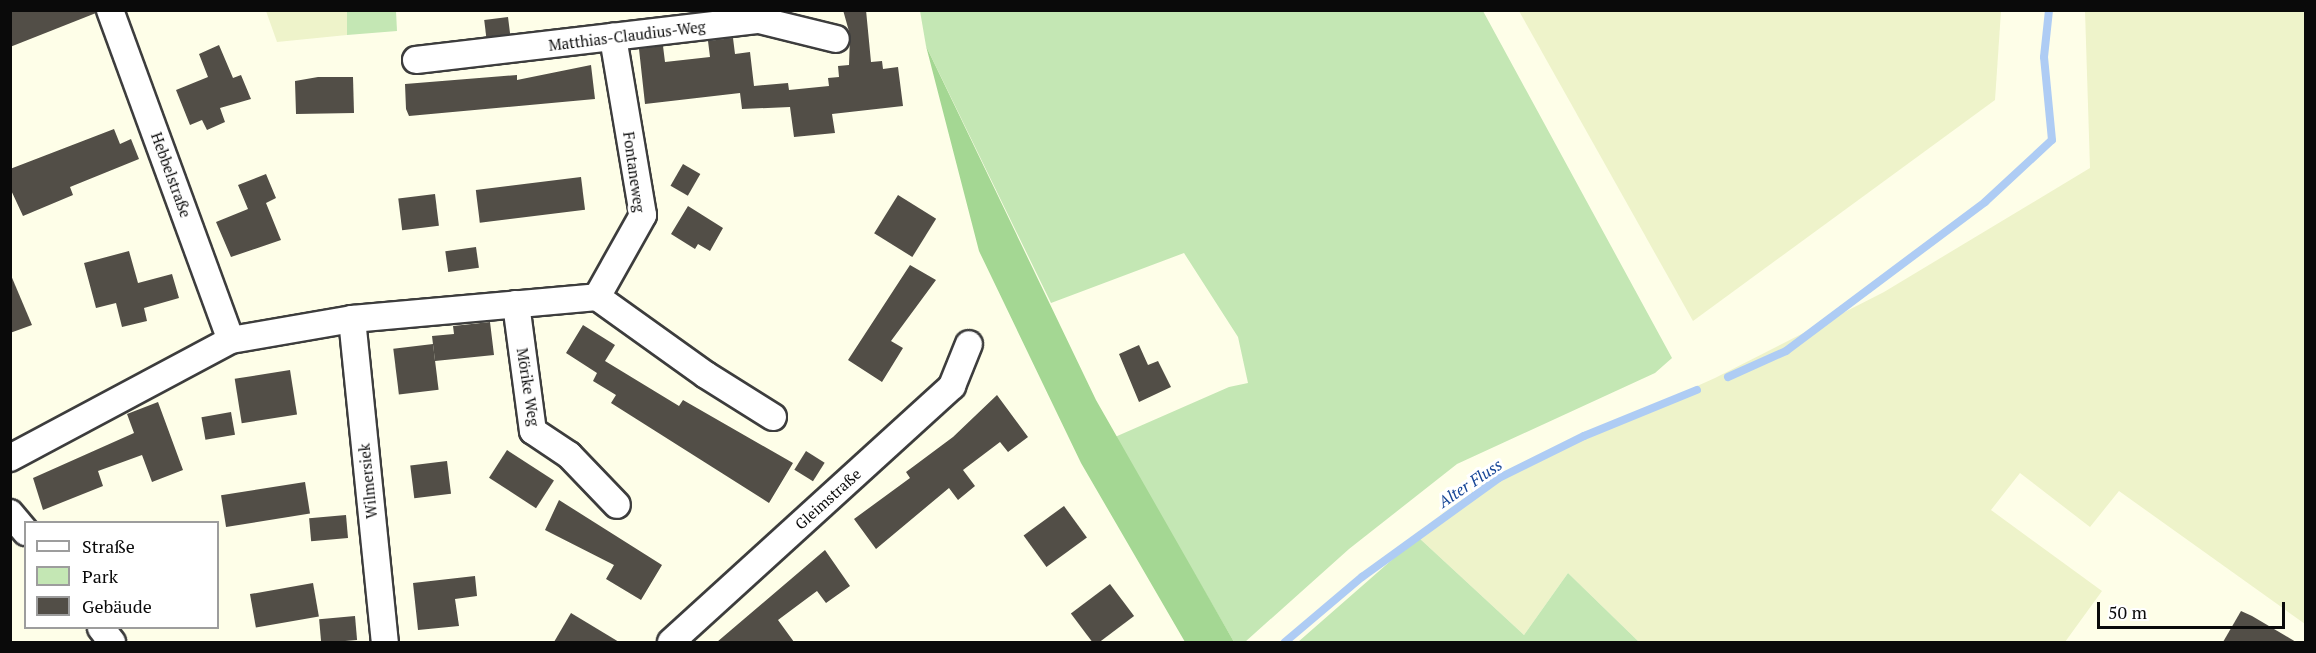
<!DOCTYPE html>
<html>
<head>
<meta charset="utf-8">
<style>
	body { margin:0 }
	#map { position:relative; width:2316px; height:653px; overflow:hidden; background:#fefee8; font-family:"PT Serif",serif }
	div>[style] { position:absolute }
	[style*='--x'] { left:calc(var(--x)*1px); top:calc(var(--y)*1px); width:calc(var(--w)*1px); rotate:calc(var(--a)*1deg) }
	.farmland>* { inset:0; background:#eef3ca }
	.green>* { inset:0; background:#c4e7b4 }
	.forest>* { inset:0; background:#a4d793 }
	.stream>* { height:8px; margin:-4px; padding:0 4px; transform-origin:4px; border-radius:4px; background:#aeccf4 }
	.building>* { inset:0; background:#524e47; transform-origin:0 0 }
	.roads { filter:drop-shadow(2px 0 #3d3d3d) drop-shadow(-2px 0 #3d3d3d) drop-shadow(0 2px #3d3d3d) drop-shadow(0 -2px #3d3d3d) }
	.street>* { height:26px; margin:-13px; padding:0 13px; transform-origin:13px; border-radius:13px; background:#fff }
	span { translate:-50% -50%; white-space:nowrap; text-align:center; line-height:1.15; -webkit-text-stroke:6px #fff; paint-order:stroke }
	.street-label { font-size:15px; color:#0a0a0a }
	.water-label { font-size:16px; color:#184797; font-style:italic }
	.frame { position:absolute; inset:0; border:12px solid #0a0a0a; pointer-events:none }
	.legend { position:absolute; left:24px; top:521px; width:195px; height:108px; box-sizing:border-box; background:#fff; border:2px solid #9d9d9d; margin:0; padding:8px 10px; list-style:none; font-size:18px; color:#0a0a0a }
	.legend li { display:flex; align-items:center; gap:12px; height:30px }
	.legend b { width:30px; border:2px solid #9d9d9d }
	.scale { position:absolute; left:2097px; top:602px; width:188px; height:27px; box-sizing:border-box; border:3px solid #0a0a0a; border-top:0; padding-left:8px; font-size:18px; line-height:21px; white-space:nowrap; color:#0a0a0a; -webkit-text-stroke:4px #fff; paint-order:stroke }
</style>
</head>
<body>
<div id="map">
	<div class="farmland">
		<div style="clip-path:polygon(266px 11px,347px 11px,347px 35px,277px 42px)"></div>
		<div style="clip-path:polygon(1519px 11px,2001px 11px,1995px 100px,1693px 321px)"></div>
		<div style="clip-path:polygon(2085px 11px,2305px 11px,2305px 624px,2119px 491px,2090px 527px,2020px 473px,1991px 510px,2102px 591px,2065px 642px,1639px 642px,1568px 573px,1524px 635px,1418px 537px,1501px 474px,1715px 378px,1884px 292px,2090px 168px)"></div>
	</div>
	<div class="green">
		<div style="clip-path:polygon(347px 11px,396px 11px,397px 31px,347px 35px)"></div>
		<div style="clip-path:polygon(920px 11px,1483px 11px,1672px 358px,1655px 373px,1457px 464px,1349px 549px,1245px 642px,1234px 642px,1115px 437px,1229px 387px,1248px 383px,1238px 337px,1184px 253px,1051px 303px,926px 46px)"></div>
		<div style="clip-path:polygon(1418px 537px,1524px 635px,1568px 573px,1639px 642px,1298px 642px)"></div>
	</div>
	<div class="forest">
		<div style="clip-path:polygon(926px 46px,1096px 400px,1234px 642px,1185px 642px,1081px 463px,979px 251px)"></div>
	</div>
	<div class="stream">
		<div style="--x:1728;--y:377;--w:64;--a:-24.1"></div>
		<div style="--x:1786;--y:351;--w:249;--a:-36.8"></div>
		<div style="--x:1985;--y:202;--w:91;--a:-42.8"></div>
		<div style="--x:2052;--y:140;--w:83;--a:-95.5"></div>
		<div style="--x:2044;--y:57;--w:47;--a:-83.9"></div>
		<div style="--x:1285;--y:642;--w:101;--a:-40.2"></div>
		<div style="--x:1362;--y:577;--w:169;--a:-35.9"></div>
		<div style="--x:1499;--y:478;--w:95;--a:-26.3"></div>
		<div style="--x:1584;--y:436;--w:122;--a:-22.2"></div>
	</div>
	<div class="building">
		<div style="clip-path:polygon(10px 10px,95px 10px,96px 13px,10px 47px)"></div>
		<div style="clip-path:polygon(843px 10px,866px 10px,871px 62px,882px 61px,883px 69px,898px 67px,903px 106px,832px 114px,835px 133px,794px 137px,790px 107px,742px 109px,740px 93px,645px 104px,639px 49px,663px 46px,665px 62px,710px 57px,708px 41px,733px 38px,735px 54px,750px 52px,754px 86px,788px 83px,789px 90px,829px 86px,828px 78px,839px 77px,838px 66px,849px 65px,850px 35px)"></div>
		<div style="left:508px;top:17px;width:17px;height:24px;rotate:83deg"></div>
		<div style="clip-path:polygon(219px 45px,233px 78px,241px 75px,251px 99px,220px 108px,225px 122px,207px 130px,202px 120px,190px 125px,176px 90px,208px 77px,199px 54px)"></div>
		<div style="clip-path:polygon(591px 65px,595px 99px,409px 116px,406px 109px,405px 84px,517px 75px,517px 80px)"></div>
		<div style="clip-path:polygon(318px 77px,353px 77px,354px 113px,296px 114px,295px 81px)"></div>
		<div style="clip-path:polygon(114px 129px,120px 144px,131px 139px,139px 159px,70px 187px,73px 195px,23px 216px,10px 188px,10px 169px)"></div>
		<div style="left:683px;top:164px;width:20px;height:25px;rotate:30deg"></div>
		<div style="clip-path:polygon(266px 174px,276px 198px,266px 203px,281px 240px,231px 257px,216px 222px,248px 209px,238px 185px)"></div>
		<div style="left:581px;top:177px;width:33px;height:106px;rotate:83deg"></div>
		<div style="left:435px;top:194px;width:32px;height:37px;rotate:83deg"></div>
		<div style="left:898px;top:195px;width:45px;height:45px;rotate:32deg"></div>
		<div style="clip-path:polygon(688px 206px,723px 228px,710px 251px,698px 244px,695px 249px,671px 234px)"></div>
		<div style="left:476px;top:247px;width:21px;height:31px;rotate:82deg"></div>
		<div style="clip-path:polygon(129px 251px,138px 283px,172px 274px,179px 298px,144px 308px,147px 321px,122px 327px,116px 303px,96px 308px,84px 263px)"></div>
		<div style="clip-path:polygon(910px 265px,936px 280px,891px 341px,903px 348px,882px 382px,848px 360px)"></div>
		<div style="clip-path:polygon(10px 273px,32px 325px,10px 333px)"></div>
		<div style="clip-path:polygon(490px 322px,494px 355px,435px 361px,432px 336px,454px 334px,453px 326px)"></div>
		<div style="clip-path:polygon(583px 325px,615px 345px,605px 361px,679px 406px,683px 400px,793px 463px,769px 503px,611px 403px,616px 395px,593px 381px,597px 373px,566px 353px)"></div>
		<div style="left:433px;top:344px;width:46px;height:40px;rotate:83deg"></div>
		<div style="clip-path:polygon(1139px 345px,1148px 365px,1158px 361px,1171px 387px,1139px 402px,1119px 354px)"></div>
		<div style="left:290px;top:370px;width:45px;height:56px;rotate:81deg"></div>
		<div style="clip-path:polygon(997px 395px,1028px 437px,1008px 452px,1000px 442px,963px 470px,975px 486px,958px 500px,949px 488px,876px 549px,854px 519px,910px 478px,906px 472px,953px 437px)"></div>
		<div style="clip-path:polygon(158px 402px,183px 470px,152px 482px,142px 455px,98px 471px,103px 486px,43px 510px,33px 478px,134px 433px,127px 414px)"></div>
		<div style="left:231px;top:412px;width:23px;height:30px;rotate:80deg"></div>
		<div style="left:507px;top:450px;width:56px;height:33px;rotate:33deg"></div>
		<div style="left:806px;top:451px;width:22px;height:22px;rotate:32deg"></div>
		<div style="left:447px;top:461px;width:33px;height:37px;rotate:83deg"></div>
		<div style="left:305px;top:482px;width:32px;height:85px;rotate:81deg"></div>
		<div style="clip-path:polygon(559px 500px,662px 565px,641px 600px,606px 579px,614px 565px,545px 530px)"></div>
		<div style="left:1064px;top:506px;width:39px;height:50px;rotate:54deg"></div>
		<div style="left:346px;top:515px;width:23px;height:37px;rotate:85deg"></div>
		<div style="clip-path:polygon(825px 550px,850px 586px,826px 603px,817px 591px,778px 620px,794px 642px,717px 642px)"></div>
		<div style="clip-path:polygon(475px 576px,477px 596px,455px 599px,459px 626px,418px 630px,413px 583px)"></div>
		<div style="left:313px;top:583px;width:34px;height:64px;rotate:80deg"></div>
		<div style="left:1110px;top:584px;width:40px;height:49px;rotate:53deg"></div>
		<div style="clip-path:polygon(2241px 611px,2252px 616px,2296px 642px,2223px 642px)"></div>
		<div style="clip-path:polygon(571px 613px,619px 642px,554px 642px)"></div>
		<div style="left:355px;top:616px;width:24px;height:36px;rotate:85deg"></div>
	</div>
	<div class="roads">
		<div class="street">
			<div style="--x:110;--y:10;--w:351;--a:69.9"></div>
			<div style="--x:416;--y:60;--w:345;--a:-6.7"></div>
			<div style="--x:759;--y:20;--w:79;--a:13.9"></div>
			<div style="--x:597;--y:297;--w:94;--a:-60.7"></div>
			<div style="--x:643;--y:215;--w:181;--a:-99.6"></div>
			<div style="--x:516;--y:304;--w:128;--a:82.4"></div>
			<div style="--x:533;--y:431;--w:43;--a:33.7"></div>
			<div style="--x:569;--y:455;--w:69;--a:46.2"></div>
			<div style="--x:352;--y:319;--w:325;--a:84.2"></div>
			<div style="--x:10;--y:458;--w:251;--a:-28.1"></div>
			<div style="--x:231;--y:340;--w:123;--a:-9.8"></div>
			<div style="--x:352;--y:319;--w:246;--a:-5.1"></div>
			<div style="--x:597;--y:297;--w:134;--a:35.6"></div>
			<div style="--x:706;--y:375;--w:79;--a:32.1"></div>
			<div style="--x:10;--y:513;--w:25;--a:50"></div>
			<div style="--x:101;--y:628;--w:18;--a:52"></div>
			<div style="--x:671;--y:642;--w:380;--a:-42.3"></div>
			<div style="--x:952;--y:386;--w:45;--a:-68"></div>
		</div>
	</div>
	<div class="street-label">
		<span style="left:627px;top:36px;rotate:-7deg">Matthias-Claudius-Weg</span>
		<span style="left:634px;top:172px;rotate:82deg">Fontaneweg</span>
		<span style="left:171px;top:175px;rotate:70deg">Hebbelstraße</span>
		<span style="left:528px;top:387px;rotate:81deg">Mörike Weg</span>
		<span style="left:368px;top:481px;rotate:-96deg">Wilmersiek</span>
		<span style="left:828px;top:499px;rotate:-42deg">Gleimstraße</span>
	</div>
	<div class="water-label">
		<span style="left:1470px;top:483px;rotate:-34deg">Alter Fluss</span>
	</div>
	<div class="frame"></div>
	<ul class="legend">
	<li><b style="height:8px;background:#fff"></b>Straße</li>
	<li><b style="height:16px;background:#c4e7b4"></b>Park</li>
	<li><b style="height:16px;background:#524e47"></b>Gebäude</li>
	</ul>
	<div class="scale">50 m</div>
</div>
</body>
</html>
